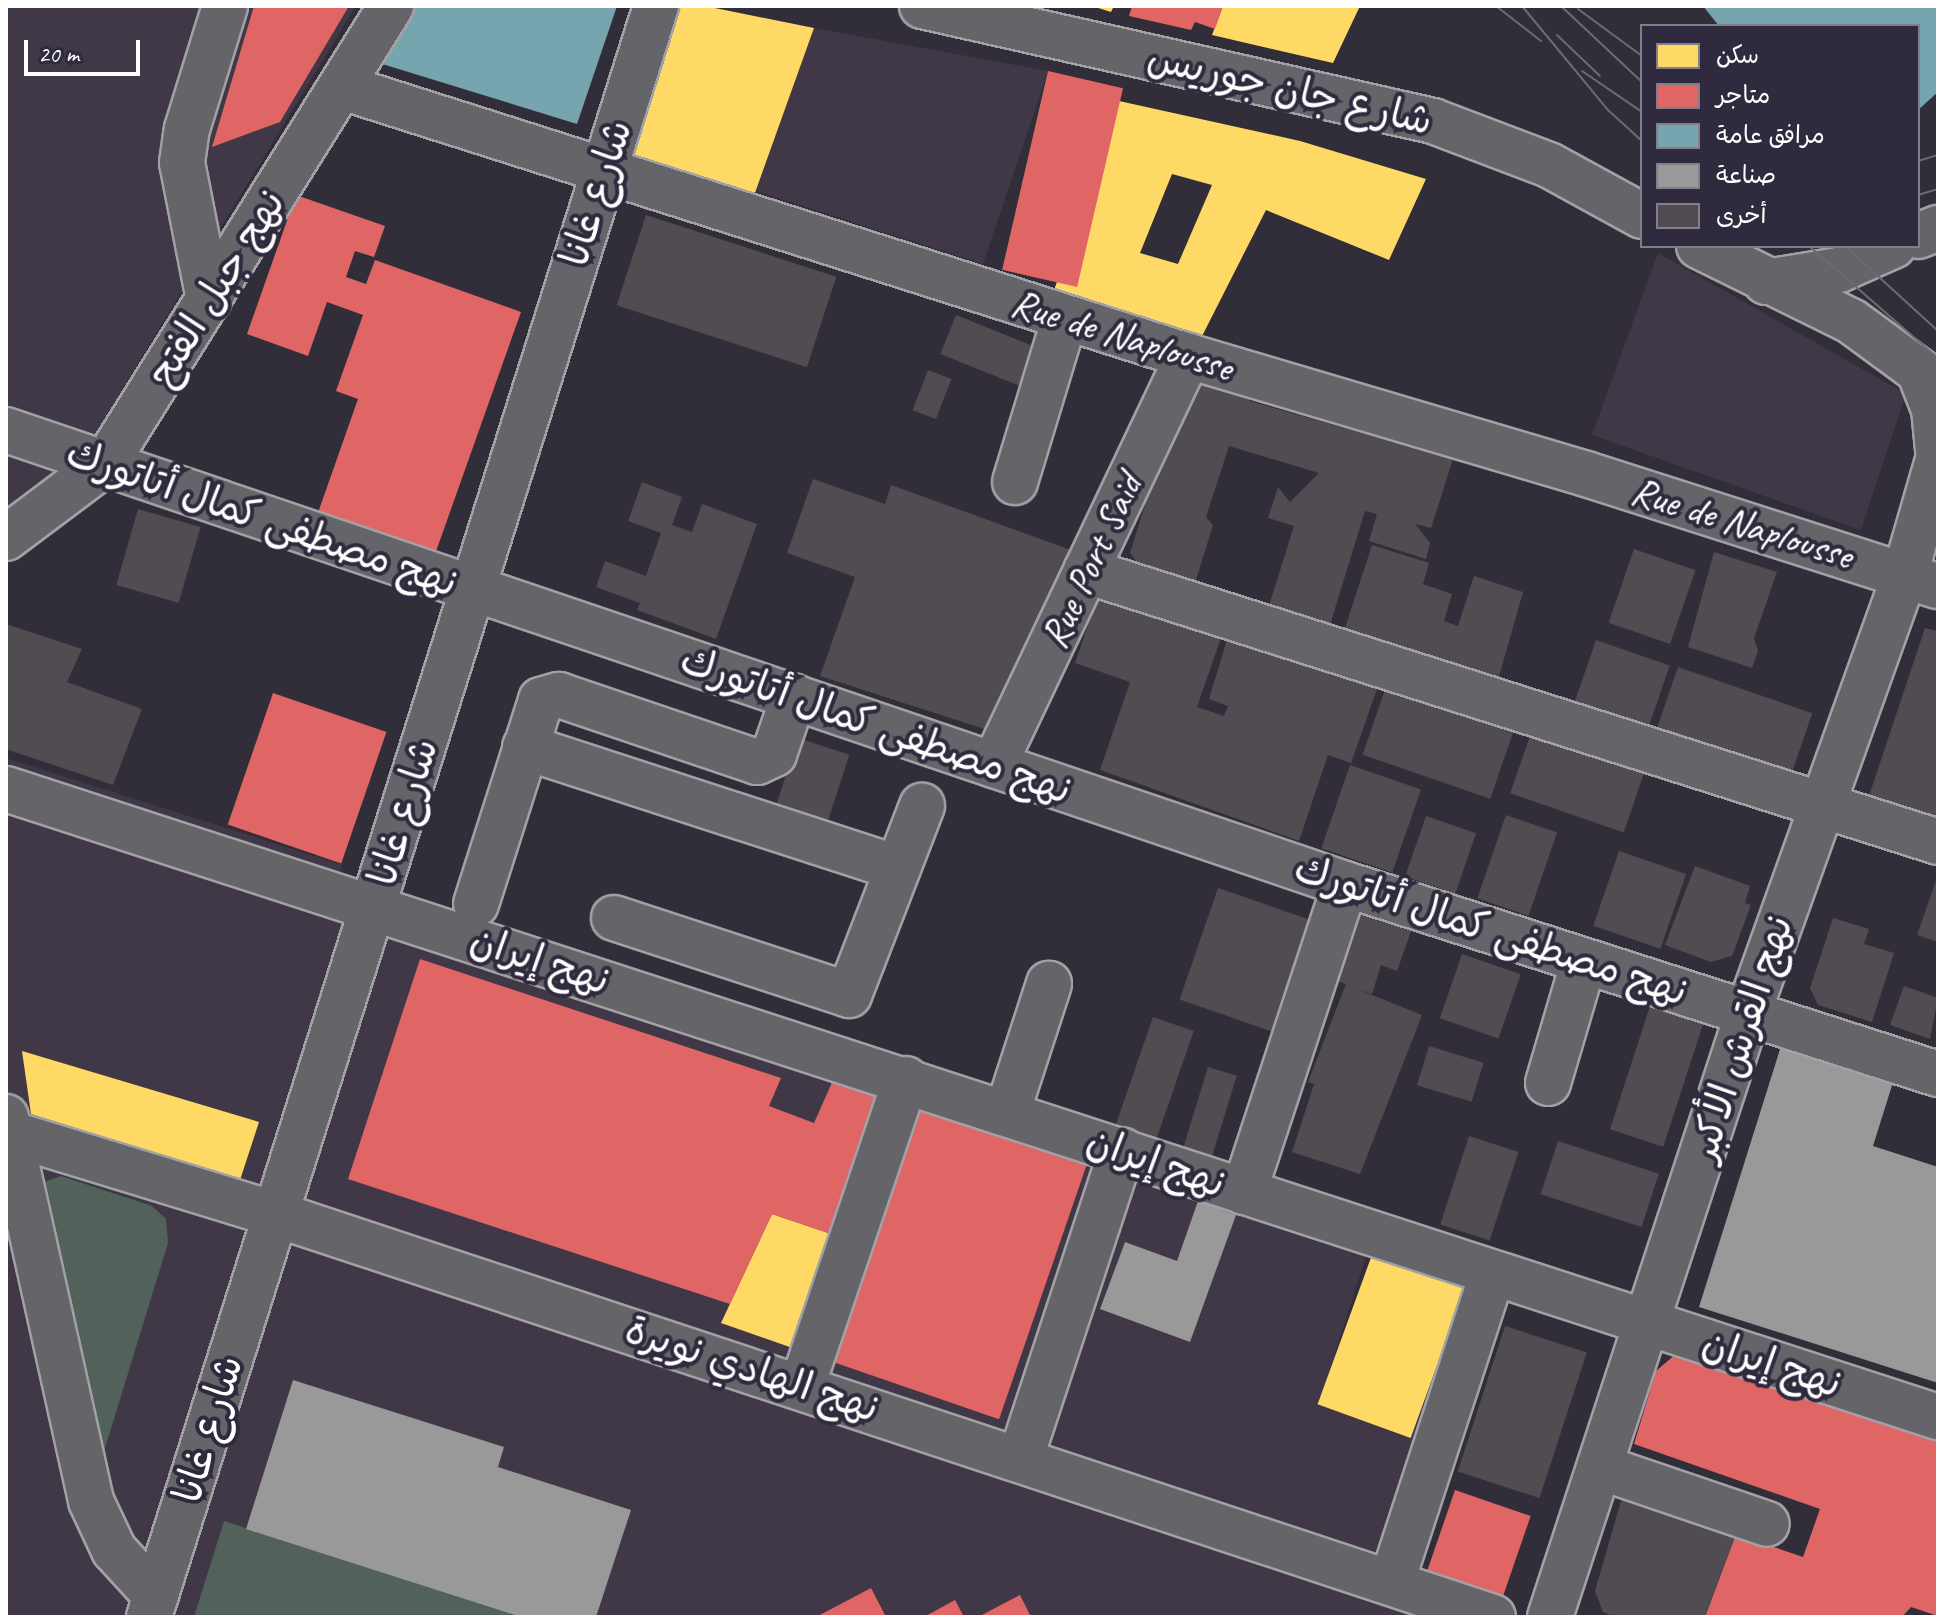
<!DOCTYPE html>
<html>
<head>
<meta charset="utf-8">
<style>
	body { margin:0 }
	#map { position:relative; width:1944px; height:1623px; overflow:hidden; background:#312e39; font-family:Caveat,"Playpen Sans Arabic",sans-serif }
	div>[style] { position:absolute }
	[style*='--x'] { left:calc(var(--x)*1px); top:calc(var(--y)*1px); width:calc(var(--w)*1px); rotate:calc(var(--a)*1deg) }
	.built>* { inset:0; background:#413847 }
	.green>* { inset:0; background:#53615b }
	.homes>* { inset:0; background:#ffd966; transform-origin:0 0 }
	.shops>* { inset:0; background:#e06666; transform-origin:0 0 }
	.public>* { inset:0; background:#76a5af }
	.industry>* { inset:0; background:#999 }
	.building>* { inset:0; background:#514c52; transform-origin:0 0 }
	.roads { filter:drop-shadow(2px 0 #a2a1a6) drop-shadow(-2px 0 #a2a1a6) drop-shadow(0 2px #a2a1a6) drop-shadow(0 -2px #a2a1a6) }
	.minor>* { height:44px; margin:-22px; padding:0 22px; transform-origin:22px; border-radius:22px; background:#656469 }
	.major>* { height:44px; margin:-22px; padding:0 22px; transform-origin:22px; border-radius:22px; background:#656469 }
	.tram>* { height:2px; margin:-1px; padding:0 1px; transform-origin:1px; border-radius:1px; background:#6d6b71 }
	span { translate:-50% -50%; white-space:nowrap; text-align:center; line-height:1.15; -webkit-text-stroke:8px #2f2a3d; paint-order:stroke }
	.street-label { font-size:40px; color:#fff }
	.frame { position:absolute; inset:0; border:8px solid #fff; pointer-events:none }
	.legend { position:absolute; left:1640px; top:24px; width:280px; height:224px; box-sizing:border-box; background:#2f2a3d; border:2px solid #827f8b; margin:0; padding:10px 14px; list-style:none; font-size:24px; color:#fff }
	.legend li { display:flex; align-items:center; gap:16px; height:40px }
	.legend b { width:40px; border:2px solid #827f8b }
	.scale { position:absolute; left:24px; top:40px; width:116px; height:36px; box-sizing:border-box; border:4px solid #fff; border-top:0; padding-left:10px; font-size:24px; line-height:28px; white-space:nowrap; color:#fff; -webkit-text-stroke:6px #2f2a3d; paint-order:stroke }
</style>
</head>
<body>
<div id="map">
	<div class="built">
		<div style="clip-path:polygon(6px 6px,356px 6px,82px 455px,6px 511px)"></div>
		<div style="clip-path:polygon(814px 28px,1048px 71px,983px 264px,756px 191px)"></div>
		<div style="clip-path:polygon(1658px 253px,1906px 394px,1861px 530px,1592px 435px)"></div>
		<div style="clip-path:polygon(6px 758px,342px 865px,331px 906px,1370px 1244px,1335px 1353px,1456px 1393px,1389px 1598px,1446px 1617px,6px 1617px)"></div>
	</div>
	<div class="green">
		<div style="clip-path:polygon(61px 1176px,152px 1206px,166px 1219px,168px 1243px,102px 1458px,35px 1195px,44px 1182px)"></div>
		<div style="clip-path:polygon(224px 1521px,521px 1617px,194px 1617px)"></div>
	</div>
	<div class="homes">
		<div style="clip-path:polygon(681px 6px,705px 6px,814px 28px,751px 204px,627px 162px)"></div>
		<div style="clip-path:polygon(1092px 6px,1114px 6px,1111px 12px)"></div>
		<div style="clip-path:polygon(1223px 6px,1360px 6px,1333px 63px,1212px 35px)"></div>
		<div style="clip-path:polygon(evenodd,1119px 101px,1300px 141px,1426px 179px,1389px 260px,1266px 210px,1195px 350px,1050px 302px,1119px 101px,1172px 174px,1212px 185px,1178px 264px,1140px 253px,1172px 174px)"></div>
		<div style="clip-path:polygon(22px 1051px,259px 1122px,240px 1180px,31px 1114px)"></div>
		<div style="clip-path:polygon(772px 1214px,840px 1237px,801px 1351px,721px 1323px)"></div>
		<div style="left:1373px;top:1252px;width:99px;height:162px;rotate:20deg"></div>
	</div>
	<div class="shops">
		<div style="clip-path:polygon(254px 6px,349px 6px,280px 122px,212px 147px)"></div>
		<div style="clip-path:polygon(1132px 6px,1223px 6px,1215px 29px,1195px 22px,1191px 30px,1129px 16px)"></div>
		<div style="left:1048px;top:71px;width:77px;height:204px;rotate:13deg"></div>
		<div style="clip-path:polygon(296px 195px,385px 226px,374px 257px,355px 251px,346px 277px,366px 284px,375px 260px,521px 312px,434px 557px,314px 524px,358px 399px,336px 391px,363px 315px,327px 302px,308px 356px,247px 334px)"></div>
		<div style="left:273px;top:693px;width:120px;height:139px;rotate:19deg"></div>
		<div style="clip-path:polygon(420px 959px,781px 1078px,769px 1106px,814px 1123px,834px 1078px,889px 1095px,840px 1237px,772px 1214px,730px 1304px,348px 1179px)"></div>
		<div style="left:913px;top:1104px;width:184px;height:270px;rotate:19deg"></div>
		<div style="clip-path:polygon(1677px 1353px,1938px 1434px,1938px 1616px,1911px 1607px,1902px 1617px,1705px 1617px,1736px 1534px,1803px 1557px,1820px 1509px,1634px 1444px,1656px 1371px)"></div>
		<div style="left:1455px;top:1490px;width:80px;height:88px;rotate:19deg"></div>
		<div style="clip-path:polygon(871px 1588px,886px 1617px,816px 1617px)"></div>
		<div style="clip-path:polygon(1020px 1595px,1031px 1617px,978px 1617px)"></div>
		<div style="clip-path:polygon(955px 1600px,964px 1617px,924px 1617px)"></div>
	</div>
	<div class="public">
		<div style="clip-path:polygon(415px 6px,617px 6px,577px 124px,379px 63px)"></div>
		<div style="clip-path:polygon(1703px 6px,1938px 6px,1938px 92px,1918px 110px,1918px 26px,1719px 26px)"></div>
	</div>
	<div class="industry">
		<div style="clip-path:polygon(1781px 1046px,1894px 1079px,1873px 1146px,1938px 1167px,1938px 1383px,1699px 1307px)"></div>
		<div style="clip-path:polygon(1198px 1201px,1236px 1215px,1190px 1342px,1100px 1309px,1125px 1242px,1177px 1261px)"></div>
		<div style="clip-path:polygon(293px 1380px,504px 1447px,498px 1467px,631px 1510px,596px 1617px,521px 1617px,246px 1529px)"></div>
	</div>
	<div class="building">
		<div style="left:646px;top:215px;width:200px;height:95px;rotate:18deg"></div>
		<div style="left:956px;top:315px;width:95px;height:42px;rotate:22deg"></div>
		<div style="left:928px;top:370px;width:25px;height:43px;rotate:21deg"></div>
		<div style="clip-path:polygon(1187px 370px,1252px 391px,1249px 401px,1453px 459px,1431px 528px,1415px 524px,1430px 543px,1426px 559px,1369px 541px,1377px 514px,1365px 511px,1329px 628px,1268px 609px,1294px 526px,1268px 518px,1278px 487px,1290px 502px,1319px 473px,1229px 446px,1206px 517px,1213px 525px,1195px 583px,1139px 565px,1130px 553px)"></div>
		<div style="clip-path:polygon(813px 479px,885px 504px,891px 485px,1071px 550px,1006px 736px,820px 676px,855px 577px,787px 553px)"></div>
		<div style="clip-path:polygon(642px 482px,682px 497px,672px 525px,692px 532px,702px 504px,757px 524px,716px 639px,637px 610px,640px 603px,596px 587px,605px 561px,646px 576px,661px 533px,628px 521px)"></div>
		<div style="left:138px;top:509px;width:65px;height:79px;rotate:16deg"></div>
		<div style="clip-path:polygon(1372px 545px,1429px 563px,1423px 584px,1452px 594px,1444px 621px,1458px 626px,1474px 576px,1523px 592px,1498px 680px,1344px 631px)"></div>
		<div style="left:1634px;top:549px;width:65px;height:78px;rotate:19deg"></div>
		<div style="clip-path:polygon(1714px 552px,1777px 572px,1754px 638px,1758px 651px,1752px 668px,1688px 647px)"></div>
		<div style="clip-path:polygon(1101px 587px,1224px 629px,1197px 707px,1224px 716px,1228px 706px,1209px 699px,1229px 633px,1384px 669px,1351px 763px,1328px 755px,1299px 841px,1100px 770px,1130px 682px,1075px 663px)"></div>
		<div style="clip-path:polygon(6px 624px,82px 649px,67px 682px,142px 709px,113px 785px,6px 749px)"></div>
		<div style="clip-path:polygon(1925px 628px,1938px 631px,1938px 823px,1868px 799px)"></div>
		<div style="left:1596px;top:640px;width:78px;height:66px;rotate:19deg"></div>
		<div style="left:1678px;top:667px;width:142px;height:69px;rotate:19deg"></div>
		<div style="left:1388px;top:681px;width:135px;height:78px;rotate:19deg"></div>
		<div style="left:1532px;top:730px;width:120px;height:67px;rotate:19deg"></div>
		<div style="left:798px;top:738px;width:54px;height:81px;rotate:18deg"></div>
		<div style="left:1350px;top:765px;width:75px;height:88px;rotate:19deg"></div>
		<div style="left:1506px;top:815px;width:54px;height:88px;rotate:19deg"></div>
		<div style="left:1426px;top:816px;width:53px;height:64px;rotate:19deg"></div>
		<div style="left:1619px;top:851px;width:71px;height:79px;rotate:19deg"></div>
		<div style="clip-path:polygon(1695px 866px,1750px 886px,1745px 903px,1751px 905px,1732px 956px,1711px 962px,1665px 945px)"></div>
		<div style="clip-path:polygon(1938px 875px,1938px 942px,1917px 935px)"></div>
		<div style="left:1218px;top:888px;width:101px;height:118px;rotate:19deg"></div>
		<div style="clip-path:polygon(1358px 914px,1411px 931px,1397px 971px,1381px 965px,1372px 994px,1357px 989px,1422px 1015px,1360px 1174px,1292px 1152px,1314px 1084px,1308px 1082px,1346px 984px,1335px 980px)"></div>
		<div style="clip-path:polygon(1833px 918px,1869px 929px,1864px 944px,1894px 953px,1872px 1022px,1818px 1005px,1810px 988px)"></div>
		<div style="left:1462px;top:954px;width:62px;height:68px;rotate:19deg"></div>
		<div style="clip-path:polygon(1904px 986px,1938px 998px,1930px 1039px,1890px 1025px)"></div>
		<div style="left:1652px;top:1000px;width:56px;height:136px;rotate:18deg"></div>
		<div style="left:1153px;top:1017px;width:43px;height:127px;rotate:19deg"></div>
		<div style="left:1429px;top:1046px;width:57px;height:41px;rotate:17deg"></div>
		<div style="left:1208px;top:1067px;width:30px;height:86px;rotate:17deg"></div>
		<div style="left:1469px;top:1136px;width:52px;height:93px;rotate:18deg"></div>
		<div style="left:1558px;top:1141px;width:106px;height:56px;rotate:18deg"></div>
		<div style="left:1505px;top:1326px;width:86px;height:153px;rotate:18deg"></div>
		<div style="clip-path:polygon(1623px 1494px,1736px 1534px,1705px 1617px,1615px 1617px,1603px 1612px,1595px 1591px)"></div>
	</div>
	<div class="roads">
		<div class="minor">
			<div style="--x:342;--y:87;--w:888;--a:17.64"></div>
			<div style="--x:1188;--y:356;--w:415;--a:16.5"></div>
			<div style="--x:1586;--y:474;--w:369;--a:17.7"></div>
			<div style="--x:209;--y:300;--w:140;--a:-101.1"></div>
			<div style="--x:182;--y:163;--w:34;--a:-82"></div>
			<div style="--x:187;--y:129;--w:129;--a:-72.8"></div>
			<div style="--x:6;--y:430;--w:1414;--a:18.73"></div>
			<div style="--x:1345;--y:884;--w:623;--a:17.77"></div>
			<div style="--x:1015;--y:482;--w:172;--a:-73.1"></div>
			<div style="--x:6;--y:538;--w:125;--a:-36.9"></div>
			<div style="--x:106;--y:463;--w:539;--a:-58.05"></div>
			<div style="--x:1086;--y:571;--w:894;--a:17.64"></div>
			<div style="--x:525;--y:747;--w:392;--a:18"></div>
			<div style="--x:994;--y:765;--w:453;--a:-64.6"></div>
			<div style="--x:6;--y:789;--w:2032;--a:18.01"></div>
			<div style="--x:476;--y:904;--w:214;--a:-72.3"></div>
			<div style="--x:541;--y:700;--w:19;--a:-16"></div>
			<div style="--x:559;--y:695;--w:209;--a:18.7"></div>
			<div style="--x:757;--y:762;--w:19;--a:-25"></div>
			<div style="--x:774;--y:754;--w:61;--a:-71"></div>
			<div style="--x:614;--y:918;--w:247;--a:18.1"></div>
			<div style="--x:849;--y:995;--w:203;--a:-68.9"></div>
			<div style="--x:1548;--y:1083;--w:127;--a:-73.6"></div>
			<div style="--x:1007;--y:1113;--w:136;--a:-72"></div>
			<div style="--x:6;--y:1117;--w:393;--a:77.5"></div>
			<div style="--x:91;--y:1501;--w:54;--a:64.9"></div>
			<div style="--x:114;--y:1550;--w:62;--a:47.6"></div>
			<div style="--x:6;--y:1132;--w:281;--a:17"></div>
			<div style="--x:275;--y:1214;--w:1283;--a:18.31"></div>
			<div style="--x:1244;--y:1192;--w:324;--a:-71.8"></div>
			<div style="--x:802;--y:1386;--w:324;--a:-71.3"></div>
			<div style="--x:1021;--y:1457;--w:323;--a:-71.8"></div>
			<div style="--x:1600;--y:1467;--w:176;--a:18.8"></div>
			<div style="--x:1392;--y:1581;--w:322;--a:-71.9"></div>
		</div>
		<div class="major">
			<div style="--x:922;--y:6;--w:524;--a:12.68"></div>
			<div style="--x:1433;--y:121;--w:124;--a:20.8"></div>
			<div style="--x:1549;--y:165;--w:106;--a:28.7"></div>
			<div style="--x:1918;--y:236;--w:22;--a:-22"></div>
			<div style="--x:1699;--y:246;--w:169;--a:26.3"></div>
			<div style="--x:1851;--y:321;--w:84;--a:36.3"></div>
			<div style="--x:1919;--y:371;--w:41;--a:68.5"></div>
			<div style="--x:1934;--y:409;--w:41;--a:84.4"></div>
			<div style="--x:1766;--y:282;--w:74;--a:-9.3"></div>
			<div style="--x:1839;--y:270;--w:59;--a:-24"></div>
			<div style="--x:149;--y:1617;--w:1689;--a:-72.53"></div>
			<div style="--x:1550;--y:1617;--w:636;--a:-71.85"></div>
			<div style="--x:1748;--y:1013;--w:466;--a:-70.3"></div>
			<div style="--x:1905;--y:574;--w:119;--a:-73.9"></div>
		</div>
	</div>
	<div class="tram">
		<div style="--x:1496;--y:6;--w:57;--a:37.9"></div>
		<div style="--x:1522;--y:6;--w:135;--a:50.4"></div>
		<div style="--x:1608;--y:110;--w:46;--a:42.4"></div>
		<div style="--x:1561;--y:6;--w:111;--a:43.2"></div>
		<div style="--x:1578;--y:9;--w:79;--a:36.3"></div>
		<div style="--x:1557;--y:35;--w:59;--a:43.6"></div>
		<div style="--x:1582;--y:71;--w:73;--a:34.3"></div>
		<div style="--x:1918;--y:161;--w:21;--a:-17"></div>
		<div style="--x:1918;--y:195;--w:21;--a:-17"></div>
		<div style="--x:1809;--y:246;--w:171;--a:41"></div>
		<div style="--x:1845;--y:246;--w:126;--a:42.4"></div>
	</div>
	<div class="street-label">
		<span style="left:1290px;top:89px;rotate:13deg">شارع جان جوريس</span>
		<span style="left:596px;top:193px;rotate:-72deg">شارع غانا</span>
		<span style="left:216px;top:288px;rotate:-58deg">نهج جبل الفتح</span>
		<span style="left:1122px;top:335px;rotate:17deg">Rue de Naplousse</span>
		<span style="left:262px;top:518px;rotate:19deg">نهج مصطفى كمال أتاتورك</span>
		<span style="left:1742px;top:523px;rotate:17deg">Rue de Naplousse</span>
		<span style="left:1091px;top:561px;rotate:-65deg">Rue Port Said</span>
		<span style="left:876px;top:725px;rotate:19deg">نهج مصطفى كمال أتاتورك</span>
		<span style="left:403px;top:812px;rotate:-73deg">شارع غانا</span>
		<span style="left:1491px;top:930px;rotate:18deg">نهج مصطفى كمال أتاتورك</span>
		<span style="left:540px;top:960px;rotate:18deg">نهج إيران</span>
		<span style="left:1741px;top:1038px;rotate:-72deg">نهج القرش الأكبر</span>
		<span style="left:1156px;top:1162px;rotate:19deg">نهج إيران</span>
		<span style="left:1772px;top:1363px;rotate:18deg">نهج إيران</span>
		<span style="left:752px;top:1369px;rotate:18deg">نهج الهادي نويرة</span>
		<span style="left:208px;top:1429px;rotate:-73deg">شارع غانا</span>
	</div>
	<div class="frame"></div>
	<ul class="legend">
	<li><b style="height:22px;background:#ffd966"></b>سكن</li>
	<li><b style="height:22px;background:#e06666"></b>متاجر</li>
	<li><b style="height:22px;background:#76a5af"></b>مرافق عامة</li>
	<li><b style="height:22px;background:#999"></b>صناعة</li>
	<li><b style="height:22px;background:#514c52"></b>أخرى</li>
	</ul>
	<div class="scale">20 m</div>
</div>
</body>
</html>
